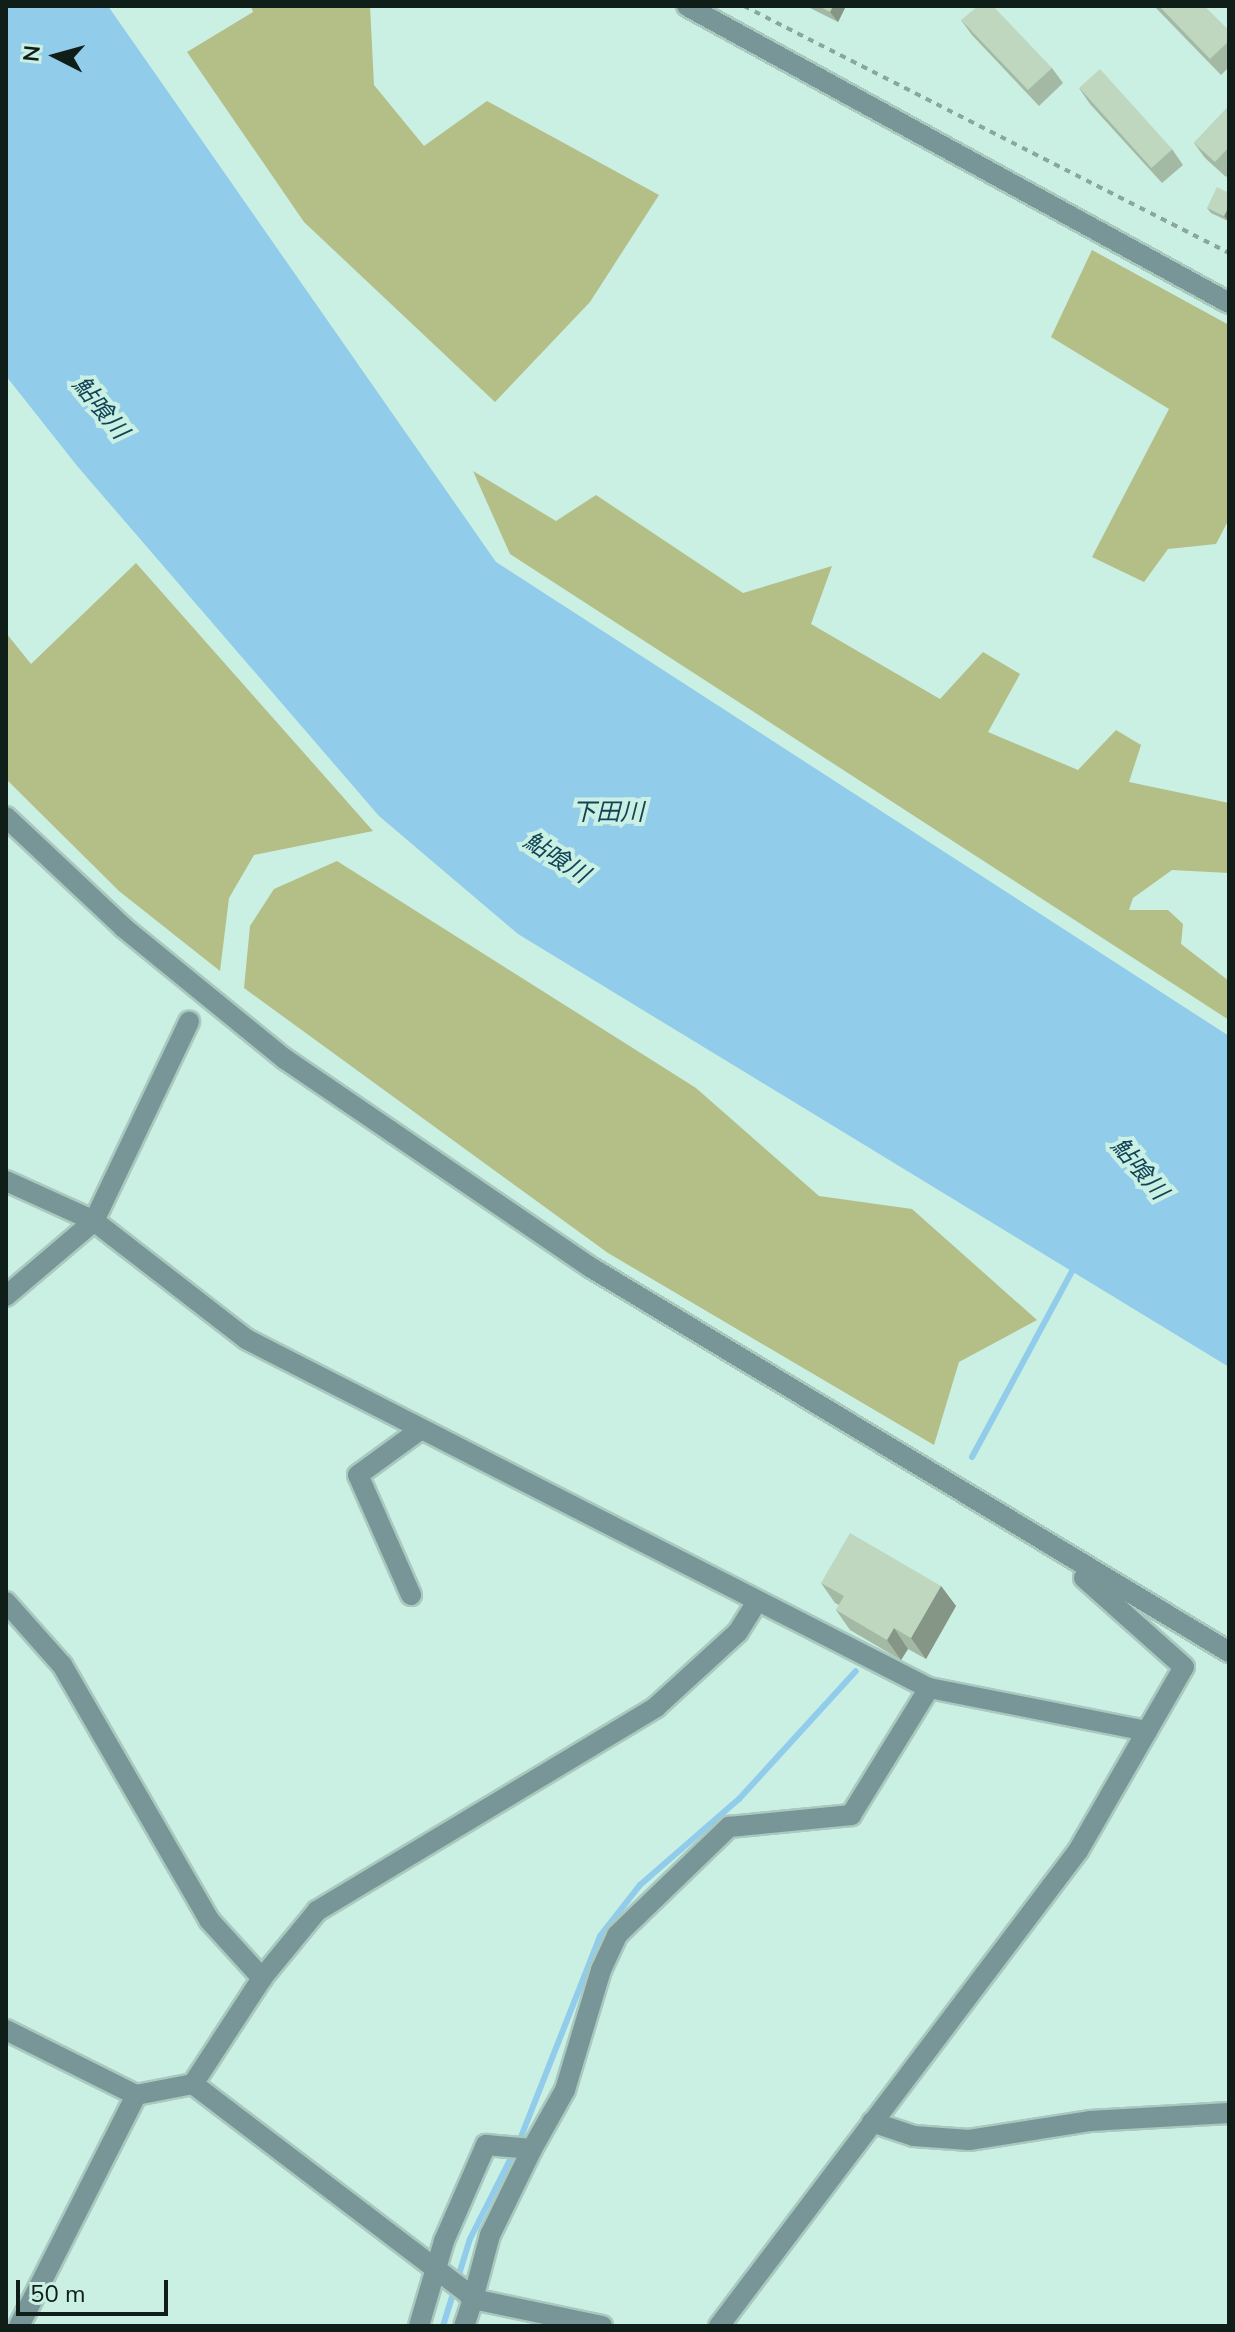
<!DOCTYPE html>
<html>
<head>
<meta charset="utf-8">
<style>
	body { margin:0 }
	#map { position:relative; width:1235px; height:2332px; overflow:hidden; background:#caefe3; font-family:"Nunito Sans","Noto Sans JP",sans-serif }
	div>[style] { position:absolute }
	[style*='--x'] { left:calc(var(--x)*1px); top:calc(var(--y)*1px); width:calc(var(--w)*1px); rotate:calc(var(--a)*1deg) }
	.forest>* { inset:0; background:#b4be87 }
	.water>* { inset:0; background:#91ccea }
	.stream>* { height:6px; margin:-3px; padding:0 3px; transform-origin:3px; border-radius:3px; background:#91ccea }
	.path>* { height:4px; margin-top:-2px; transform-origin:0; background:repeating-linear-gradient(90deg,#8aa79e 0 6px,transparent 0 12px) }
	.roads { filter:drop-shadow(2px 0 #a9c9bf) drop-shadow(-2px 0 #a9c9bf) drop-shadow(0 2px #a9c9bf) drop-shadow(0 -2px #a9c9bf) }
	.minor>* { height:20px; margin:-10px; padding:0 10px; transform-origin:10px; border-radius:10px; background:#789597 }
	.tertiary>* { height:20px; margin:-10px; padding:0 10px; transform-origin:10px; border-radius:10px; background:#789597 }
	.wall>* { inset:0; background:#a4b9a4 }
	.shaded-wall>* { inset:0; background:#869686 }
	.building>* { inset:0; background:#bfd7bf; transform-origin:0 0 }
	span { translate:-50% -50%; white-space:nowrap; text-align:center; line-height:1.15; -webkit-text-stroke:8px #caefe3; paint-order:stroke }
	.water-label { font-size:24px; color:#124458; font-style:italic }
	.frame { position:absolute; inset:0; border:8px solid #101e1a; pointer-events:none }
	.north { position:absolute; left:16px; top:16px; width:80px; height:80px; -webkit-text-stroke:6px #caefe3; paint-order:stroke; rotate:276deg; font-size:22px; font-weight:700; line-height:32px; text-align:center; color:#101e1a }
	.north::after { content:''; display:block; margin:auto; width:28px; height:36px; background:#101e1a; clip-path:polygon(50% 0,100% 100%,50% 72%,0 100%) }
	.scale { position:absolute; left:16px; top:2280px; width:152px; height:36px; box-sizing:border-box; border:4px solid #101e1a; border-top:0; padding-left:10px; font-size:24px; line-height:28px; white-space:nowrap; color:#101e1a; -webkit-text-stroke:6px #caefe3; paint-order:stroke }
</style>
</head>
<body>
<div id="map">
	<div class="forest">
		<div style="clip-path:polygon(251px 6px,370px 6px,374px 85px,424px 146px,487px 101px,659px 195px,590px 302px,495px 402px,304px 222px,187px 52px,253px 12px)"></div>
		<div style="clip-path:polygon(1092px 250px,1229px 325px,1229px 519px,1216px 544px,1168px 549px,1144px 582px,1092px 557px,1169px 409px,1051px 337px)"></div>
		<div style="clip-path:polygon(473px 471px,556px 521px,596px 495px,743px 593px,832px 566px,811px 624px,940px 699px,983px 652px,1020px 674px,988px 732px,1078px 770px,1116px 730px,1141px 745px,1129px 782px,1229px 803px,1229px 873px,1172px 870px,1133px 898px,1129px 910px,1168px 910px,1183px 924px,1181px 944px,1229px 981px,1229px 1020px,510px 554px)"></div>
		<div style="clip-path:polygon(136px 563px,373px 831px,254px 855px,229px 898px,220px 971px,119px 891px,6px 779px,6px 633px,31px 664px)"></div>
		<div style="clip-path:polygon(337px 861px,696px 1088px,819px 1196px,912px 1209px,1037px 1320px,959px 1362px,934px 1445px,608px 1253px,244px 988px,250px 926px,274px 889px)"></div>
	</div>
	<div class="water">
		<div style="clip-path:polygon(6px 6px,108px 6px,496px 562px,1229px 1036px,1229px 1367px,518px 934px,379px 816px,78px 467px,6px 376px)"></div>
	</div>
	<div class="stream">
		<div style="--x:972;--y:1457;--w:217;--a:-61.7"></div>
		<div style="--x:519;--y:2142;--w:221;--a:-68.5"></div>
		<div style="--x:600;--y:1936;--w:65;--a:-51.9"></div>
		<div style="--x:640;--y:1885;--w:131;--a:-41"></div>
		<div style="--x:739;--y:1799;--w:173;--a:-47.6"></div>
		<div style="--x:443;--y:2326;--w:91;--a:-72.8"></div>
		<div style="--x:470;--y:2239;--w:97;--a:-63.2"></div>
	</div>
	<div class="path">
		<div style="--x:744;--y:6;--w:544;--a:26.99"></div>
	</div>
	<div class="roads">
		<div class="minor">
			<div style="--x:6;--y:817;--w:161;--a:43.2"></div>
			<div style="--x:123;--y:927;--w:209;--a:39.2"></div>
			<div style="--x:285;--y:1059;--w:369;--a:34.3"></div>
			<div style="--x:590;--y:1267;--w:746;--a:31.07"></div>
			<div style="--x:6;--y:1181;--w:97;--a:24.4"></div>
			<div style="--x:94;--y:1221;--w:192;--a:37.8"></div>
			<div style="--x:246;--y:1339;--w:767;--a:27.07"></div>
			<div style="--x:929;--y:1688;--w:222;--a:11.2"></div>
			<div style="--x:6;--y:1296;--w:116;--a:-40.4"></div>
			<div style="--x:94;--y:1221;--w:221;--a:-64.5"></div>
			<div style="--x:411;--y:1595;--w:131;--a:-113.8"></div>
			<div style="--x:358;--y:1475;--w:77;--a:-36"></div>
			<div style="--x:6;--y:1602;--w:84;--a:48.4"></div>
			<div style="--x:62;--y:1665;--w:294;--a:60"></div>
			<div style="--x:209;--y:1920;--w:79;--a:47.6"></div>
			<div style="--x:6;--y:2030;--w:145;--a:26.6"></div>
			<div style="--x:136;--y:2095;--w:58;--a:-10.9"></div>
			<div style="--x:193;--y:2084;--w:345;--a:37.3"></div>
			<div style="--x:467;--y:2293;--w:8;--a:45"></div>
			<div style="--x:473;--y:2299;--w:28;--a:108"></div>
			<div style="--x:193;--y:2084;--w:126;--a:-56.9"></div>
			<div style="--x:262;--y:1978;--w:87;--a:-50.6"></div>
			<div style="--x:317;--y:1911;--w:396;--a:-31"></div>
			<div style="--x:656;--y:1707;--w:111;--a:-42.4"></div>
			<div style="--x:738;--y:1632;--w:36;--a:-58"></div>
			<div style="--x:872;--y:2122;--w:44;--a:18.4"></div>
			<div style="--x:914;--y:2136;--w:55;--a:4.2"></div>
			<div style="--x:969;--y:2140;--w:122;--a:-8.9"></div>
			<div style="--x:1090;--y:2121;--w:139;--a:-3.3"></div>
			<div style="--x:532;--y:2149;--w:96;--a:116"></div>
			<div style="--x:490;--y:2235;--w:66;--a:104.9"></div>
			<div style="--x:473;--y:2299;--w:132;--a:11.8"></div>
			<div style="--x:19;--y:2326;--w:259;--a:-63.1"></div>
			<div style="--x:419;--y:2326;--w:89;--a:-73.6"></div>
			<div style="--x:444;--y:2241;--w:105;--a:-66.4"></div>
			<div style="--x:486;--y:2145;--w:46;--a:5"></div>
			<div style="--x:532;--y:2149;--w:68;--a:-60.8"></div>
			<div style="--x:565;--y:2090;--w:125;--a:-73.3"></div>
			<div style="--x:601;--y:1970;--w:38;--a:-65"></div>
			<div style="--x:617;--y:1935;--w:156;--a:-44"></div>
			<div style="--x:729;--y:1827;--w:123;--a:-5.6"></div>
			<div style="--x:851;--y:1815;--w:149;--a:-58.4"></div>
			<div style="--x:719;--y:2326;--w:595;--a:-52.92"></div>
			<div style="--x:1078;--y:1851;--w:212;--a:-60.1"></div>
			<div style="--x:1184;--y:1667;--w:134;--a:-138.3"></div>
		</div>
		<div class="tertiary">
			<div style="--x:687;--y:6;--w:618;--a:28.72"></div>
		</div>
	</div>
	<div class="wall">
		<div style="clip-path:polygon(806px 6px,846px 6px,838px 22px)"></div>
		<div style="clip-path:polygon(1154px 6px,1204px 6px,1229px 31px,1229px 67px,1221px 75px)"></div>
		<div style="clip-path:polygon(961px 20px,1052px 68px,1063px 83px,1039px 106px,972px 35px)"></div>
		<div style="clip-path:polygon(1079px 88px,1172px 149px,1183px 165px,1162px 183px,1090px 104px)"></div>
		<div style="clip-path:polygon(1229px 106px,1229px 174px,1226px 177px,1205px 158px,1194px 143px)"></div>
		<div style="clip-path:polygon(1229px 193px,1229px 219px,1228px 221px,1211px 213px,1207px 208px)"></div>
		<div style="clip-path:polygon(821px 1583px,941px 1586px,956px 1606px,926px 1659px,908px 1649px,901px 1660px,850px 1630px,836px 1610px,839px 1605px,835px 1603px)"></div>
	</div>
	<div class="shaded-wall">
		<div style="clip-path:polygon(833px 6px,846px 6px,838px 22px,830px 12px)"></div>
		<div style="clip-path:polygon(1229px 206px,1229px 219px,1228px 221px,1224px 216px)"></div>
		<div style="clip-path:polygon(941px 1586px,956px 1606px,926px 1659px,911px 1638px)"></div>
		<div style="clip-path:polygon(894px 1628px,908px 1649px,901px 1660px,887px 1640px)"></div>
	</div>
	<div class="building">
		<div style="clip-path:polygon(819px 6px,833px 6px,830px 12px)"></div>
		<div style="clip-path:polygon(978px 6px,993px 6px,1052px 68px,1028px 90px,961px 20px)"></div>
		<div style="clip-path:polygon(1159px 6px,1204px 6px,1229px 31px,1229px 41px,1210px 59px)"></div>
		<div style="left:1100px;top:69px;width:108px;height:28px;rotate:48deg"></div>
		<div style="clip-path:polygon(1229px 106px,1229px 147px,1215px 162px,1194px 143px)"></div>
		<div style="clip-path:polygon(1217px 187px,1229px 193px,1229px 206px,1224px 216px,1207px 208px)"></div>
		<div style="clip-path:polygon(850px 1533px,941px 1586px,911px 1638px,894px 1628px,887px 1640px,836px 1610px,844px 1596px,821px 1583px)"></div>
	</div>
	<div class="water-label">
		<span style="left:100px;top:408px;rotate:51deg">鮎喰川</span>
		<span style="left:608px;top:813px">下田川</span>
		<span style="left:556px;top:858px;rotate:33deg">鮎喰川</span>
		<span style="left:1139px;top:1169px;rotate:50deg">鮎喰川</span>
	</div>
	<div class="frame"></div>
	<div class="north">N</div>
	<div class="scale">50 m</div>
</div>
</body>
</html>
